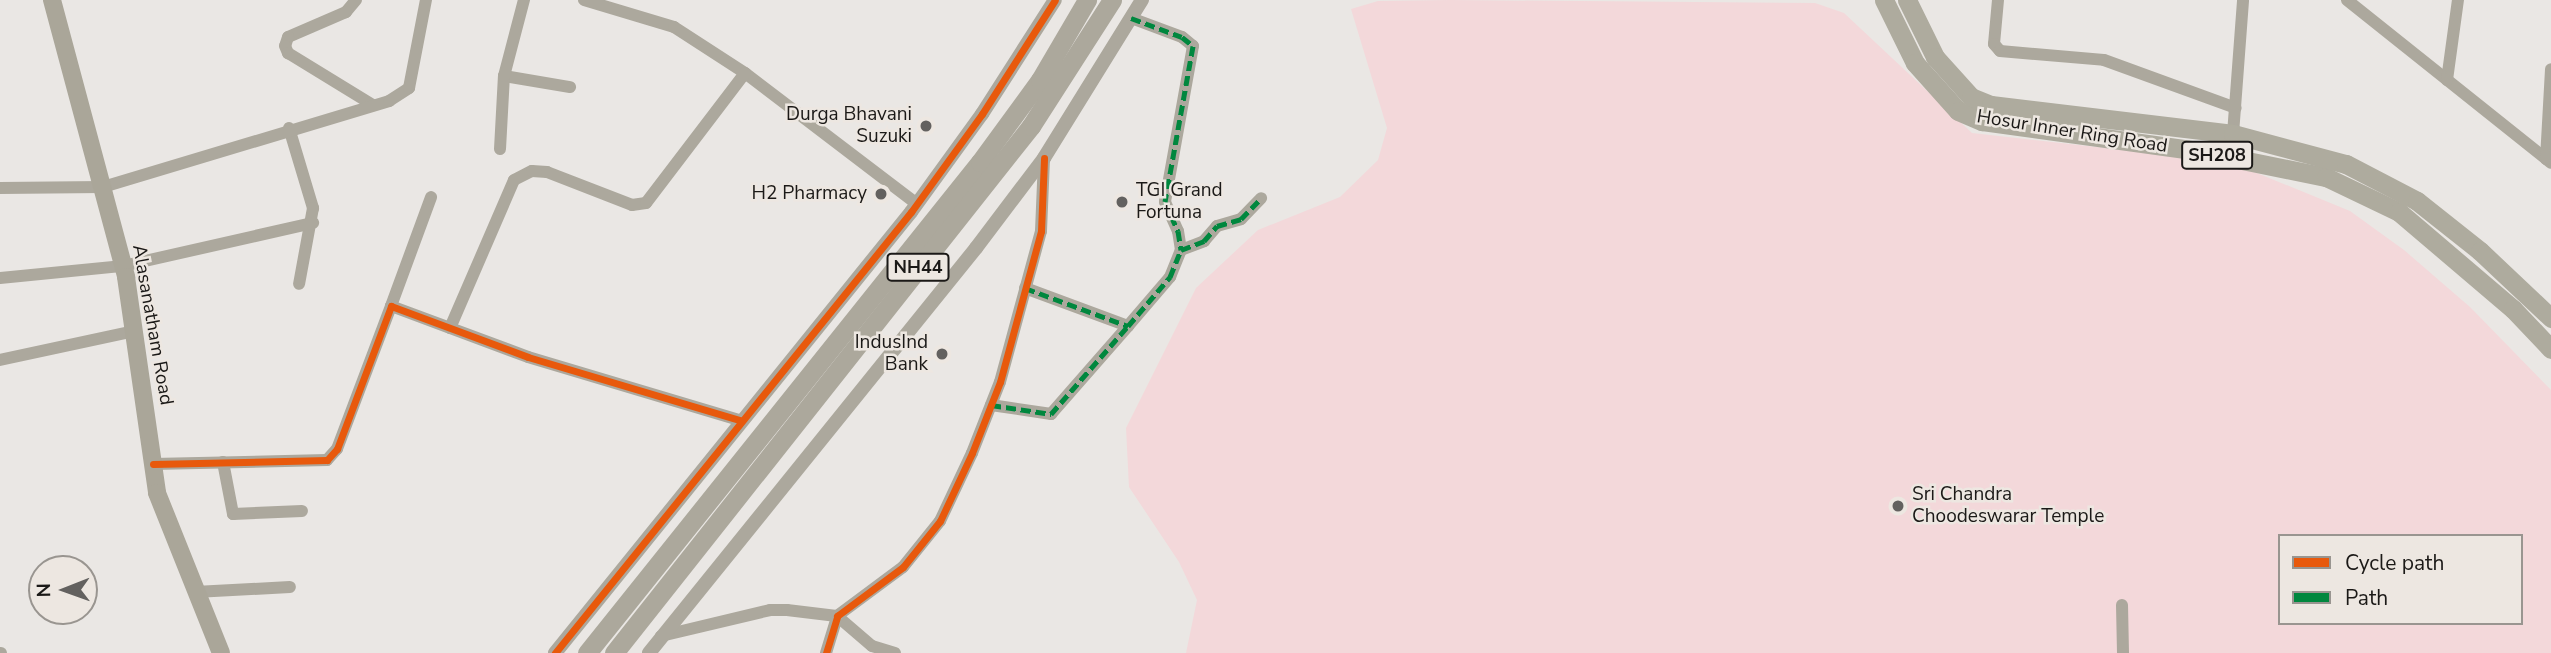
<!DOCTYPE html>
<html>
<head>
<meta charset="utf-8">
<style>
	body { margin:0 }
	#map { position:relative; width:2551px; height:653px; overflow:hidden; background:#eae7e4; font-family:"Nunito Sans",sans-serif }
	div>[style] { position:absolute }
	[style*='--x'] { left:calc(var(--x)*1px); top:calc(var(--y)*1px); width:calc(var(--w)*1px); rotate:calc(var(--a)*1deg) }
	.green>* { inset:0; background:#f3d8da }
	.minor>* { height:12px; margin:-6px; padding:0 6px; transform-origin:6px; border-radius:6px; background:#aca89d }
	.tertiary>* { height:14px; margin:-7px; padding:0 7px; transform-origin:7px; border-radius:7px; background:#aca89d }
	.secondary>* { height:18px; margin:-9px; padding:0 9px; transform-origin:9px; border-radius:9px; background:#aaa699 }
	.primary>* { height:19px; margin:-9.5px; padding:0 9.5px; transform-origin:9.5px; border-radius:9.5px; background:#aeab9e }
	.trunk>* { height:19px; margin:-9.5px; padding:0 9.5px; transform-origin:9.5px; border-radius:9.5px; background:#aca89c }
	.quiet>* { height:5px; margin-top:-2.5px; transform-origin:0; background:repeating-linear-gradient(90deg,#00873e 0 10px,transparent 0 15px) }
	.cycleway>* { height:7px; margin:-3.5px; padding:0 3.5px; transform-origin:3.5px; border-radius:3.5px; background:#e8590c }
	.dots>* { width:19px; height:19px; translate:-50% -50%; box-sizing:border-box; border:4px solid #ede7e1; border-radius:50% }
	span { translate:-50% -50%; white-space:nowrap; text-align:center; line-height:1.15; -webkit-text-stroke:5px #ede7e1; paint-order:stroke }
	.shield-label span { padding:2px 5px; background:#ede7e1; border:2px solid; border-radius:5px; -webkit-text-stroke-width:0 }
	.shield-label { font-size:18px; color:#1b1917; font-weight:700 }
	.poi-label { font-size:19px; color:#1b1917 }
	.right { translate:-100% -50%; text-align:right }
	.left { translate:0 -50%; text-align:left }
	.street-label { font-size:19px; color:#1b1917 }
	.legend { position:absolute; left:2278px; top:534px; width:245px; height:91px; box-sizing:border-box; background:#ede7e1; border:2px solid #999590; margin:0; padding:9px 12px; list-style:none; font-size:21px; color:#1b1917 }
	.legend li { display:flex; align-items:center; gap:14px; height:35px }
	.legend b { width:35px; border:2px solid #999590 }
	.north { position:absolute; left:28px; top:555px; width:70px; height:70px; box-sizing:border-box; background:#ede7e1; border:2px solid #999590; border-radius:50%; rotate:269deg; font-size:19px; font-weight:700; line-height:28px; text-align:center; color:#1b1917 }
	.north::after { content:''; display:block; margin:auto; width:24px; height:32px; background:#63615f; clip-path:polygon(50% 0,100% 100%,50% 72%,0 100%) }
</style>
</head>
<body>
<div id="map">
	<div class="green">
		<div style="clip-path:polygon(evenodd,1449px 0,1815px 3px,1844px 13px,1972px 133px,2230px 162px,2350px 211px,2404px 250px,2470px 307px,2551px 390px,2551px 653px,1186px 653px,1197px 600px,1179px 562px,1129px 487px,1126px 428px,1196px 288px,1258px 230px,1340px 197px,1378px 160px,1387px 128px,1351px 9px,1378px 1px,1449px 0,2280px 536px,2521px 536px,2521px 623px,2280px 623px,2280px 536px)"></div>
	</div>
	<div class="minor">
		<div style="--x:356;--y:0;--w:16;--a:130"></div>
		<div style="--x:346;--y:12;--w:63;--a:156.7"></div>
		<div style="--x:288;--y:37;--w:9;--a:108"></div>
		<div style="--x:285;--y:46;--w:8;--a:67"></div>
		<div style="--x:288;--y:53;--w:100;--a:31.5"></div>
		<div style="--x:584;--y:0;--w:94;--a:16.7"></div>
		<div style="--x:674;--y:27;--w:85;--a:32.9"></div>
		<div style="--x:745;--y:73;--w:216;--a:37.3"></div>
		<div style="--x:1998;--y:0;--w:44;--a:95.2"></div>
		<div style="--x:1994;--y:44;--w:9;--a:49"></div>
		<div style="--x:2000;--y:51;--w:104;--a:4.9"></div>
		<div style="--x:2104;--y:60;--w:140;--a:20"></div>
		<div style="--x:2347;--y:0;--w:261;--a:38.6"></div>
		<div style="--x:1131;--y:18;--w:54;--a:20.4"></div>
		<div style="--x:1182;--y:37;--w:14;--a:39"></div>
		<div style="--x:1193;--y:46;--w:158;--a:100.2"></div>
		<div style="--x:1165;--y:202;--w:32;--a:66"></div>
		<div style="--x:1178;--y:231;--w:19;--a:81"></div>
		<div style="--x:504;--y:76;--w:67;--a:9.5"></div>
		<div style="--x:2447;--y:80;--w:81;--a:-82.2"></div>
		<div style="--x:289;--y:128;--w:84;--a:73.3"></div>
		<div style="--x:313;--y:208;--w:77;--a:100.4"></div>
		<div style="--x:2233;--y:134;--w:134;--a:-85.7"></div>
		<div style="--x:500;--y:149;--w:73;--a:-86.9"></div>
		<div style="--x:504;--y:76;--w:79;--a:-75.3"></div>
		<div style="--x:2546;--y:159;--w:90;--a:-86.8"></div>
		<div style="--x:0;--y:188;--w:103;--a:-0.6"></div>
		<div style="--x:103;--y:187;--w:299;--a:-16.7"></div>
		<div style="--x:389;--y:101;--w:24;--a:-33"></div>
		<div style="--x:409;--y:88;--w:90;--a:-79.1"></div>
		<div style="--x:0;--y:278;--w:124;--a:-5.6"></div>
		<div style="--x:123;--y:266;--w:195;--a:-12.8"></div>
		<div style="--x:1025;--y:288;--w:110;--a:20.3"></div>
		<div style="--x:1128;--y:326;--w:65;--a:-49.4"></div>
		<div style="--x:1170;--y:277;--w:29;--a:-68"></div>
		<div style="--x:1181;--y:250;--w:25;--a:-21"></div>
		<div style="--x:1204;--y:241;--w:20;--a:-49"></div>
		<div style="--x:1217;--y:226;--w:25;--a:-16"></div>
		<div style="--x:1241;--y:219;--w:29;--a:-46"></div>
		<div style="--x:391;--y:306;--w:116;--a:-69.8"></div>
		<div style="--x:450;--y:328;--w:161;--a:-66.6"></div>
		<div style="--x:514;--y:180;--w:20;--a:-27"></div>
		<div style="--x:532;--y:171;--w:15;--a:4"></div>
		<div style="--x:547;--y:172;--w:91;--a:21.2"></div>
		<div style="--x:632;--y:205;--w:14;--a:-8"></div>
		<div style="--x:646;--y:203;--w:163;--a:-52.7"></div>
		<div style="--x:0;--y:360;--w:137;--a:-12.2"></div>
		<div style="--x:991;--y:405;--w:61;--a:8.5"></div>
		<div style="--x:1051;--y:414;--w:117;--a:-48.8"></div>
		<div style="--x:223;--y:462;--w:53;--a:79.1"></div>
		<div style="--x:233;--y:514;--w:69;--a:-2.5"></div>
		<div style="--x:153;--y:464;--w:174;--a:-1.3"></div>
		<div style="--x:327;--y:460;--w:15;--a:-48"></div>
		<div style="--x:337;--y:449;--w:153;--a:-69.3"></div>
		<div style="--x:391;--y:306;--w:146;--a:20.4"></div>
		<div style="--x:528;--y:357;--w:221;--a:16.6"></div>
		<div style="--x:195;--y:592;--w:95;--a:-3"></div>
		<div style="--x:2122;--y:605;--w:48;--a:88.8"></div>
		<div style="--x:661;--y:636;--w:112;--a:-13.4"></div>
		<div style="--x:770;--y:610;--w:17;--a:0"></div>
		<div style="--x:787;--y:610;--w:50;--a:6.8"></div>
		<div style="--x:837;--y:616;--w:46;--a:40.6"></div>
		<div style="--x:872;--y:646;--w:24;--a:17"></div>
		<div style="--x:0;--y:653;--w:1;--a:0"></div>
		<div style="--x:826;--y:653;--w:39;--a:-73"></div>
		<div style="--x:837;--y:616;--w:82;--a:-36.6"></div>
		<div style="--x:903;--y:567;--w:59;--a:-51.2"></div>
		<div style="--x:940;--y:521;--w:75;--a:-64.8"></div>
		<div style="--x:972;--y:453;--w:76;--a:-68.5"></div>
		<div style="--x:1000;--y:382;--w:156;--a:-74.8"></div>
		<div style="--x:1041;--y:231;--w:73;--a:-87.6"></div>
	</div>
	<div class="tertiary">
		<div style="--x:555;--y:653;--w:567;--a:-51.09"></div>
		<div style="--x:911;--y:212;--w:121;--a:-54.1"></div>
		<div style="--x:982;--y:114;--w:135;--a:-57.4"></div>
		<div style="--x:649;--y:653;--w:521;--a:-51.08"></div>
		<div style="--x:976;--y:248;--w:113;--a:-52.9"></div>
		<div style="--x:1044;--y:158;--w:186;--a:-58.2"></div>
	</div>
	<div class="secondary">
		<div style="--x:52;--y:0;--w:287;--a:75"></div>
		<div style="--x:126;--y:277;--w:218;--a:81.8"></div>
		<div style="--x:157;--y:493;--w:172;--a:68.2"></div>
	</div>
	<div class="primary">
		<div style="--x:1884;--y:0;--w:70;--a:63.8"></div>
		<div style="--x:1915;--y:63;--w:64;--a:48.1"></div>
		<div style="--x:1958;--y:111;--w:26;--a:23"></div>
		<div style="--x:1982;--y:121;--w:218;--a:7.9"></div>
		<div style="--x:2198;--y:151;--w:131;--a:11.5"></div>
		<div style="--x:2326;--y:177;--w:81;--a:25.6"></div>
		<div style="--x:2399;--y:212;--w:150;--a:40.4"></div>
		<div style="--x:2513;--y:309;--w:55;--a:46.5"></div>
		<div style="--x:1907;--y:0;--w:64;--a:63.8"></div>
		<div style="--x:1935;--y:57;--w:54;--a:48"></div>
		<div style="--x:1971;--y:97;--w:22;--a:22"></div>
		<div style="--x:1991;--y:105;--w:244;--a:6.8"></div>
		<div style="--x:2233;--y:134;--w:117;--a:14.9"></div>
		<div style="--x:2346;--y:164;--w:80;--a:27.5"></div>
		<div style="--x:2417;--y:201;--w:80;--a:38.4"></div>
		<div style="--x:2480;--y:251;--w:98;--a:43.3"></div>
	</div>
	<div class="trunk">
		<div style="--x:587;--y:653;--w:629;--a:-51.33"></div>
		<div style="--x:980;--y:162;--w:102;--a:-53.8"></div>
		<div style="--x:1040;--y:80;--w:93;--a:-59.6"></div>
		<div style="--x:614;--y:653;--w:672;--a:-51.65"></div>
		<div style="--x:1031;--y:126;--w:150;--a:-57.3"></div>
	</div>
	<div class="quiet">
		<div style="--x:1131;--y:18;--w:54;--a:20.4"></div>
		<div style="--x:1182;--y:37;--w:14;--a:39"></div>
		<div style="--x:1193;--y:46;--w:158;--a:100.2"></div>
		<div style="--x:1165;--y:202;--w:32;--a:66"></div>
		<div style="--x:1178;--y:231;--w:19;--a:81"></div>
		<div style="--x:1025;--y:288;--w:110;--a:20.3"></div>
		<div style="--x:1128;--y:326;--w:65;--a:-49.4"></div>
		<div style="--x:1170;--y:277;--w:29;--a:-68"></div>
		<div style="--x:1181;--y:250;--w:25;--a:-21"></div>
		<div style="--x:1204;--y:241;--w:20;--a:-49"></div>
		<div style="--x:1217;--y:226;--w:25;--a:-16"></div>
		<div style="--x:1241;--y:219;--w:29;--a:-46"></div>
		<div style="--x:991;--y:405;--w:61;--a:8.5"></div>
		<div style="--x:1051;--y:414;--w:117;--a:-48.8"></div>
	</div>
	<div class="cycleway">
		<div style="--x:153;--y:464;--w:174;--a:-1.3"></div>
		<div style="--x:327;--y:460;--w:15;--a:-48"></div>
		<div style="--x:337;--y:449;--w:153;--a:-69.3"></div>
		<div style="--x:391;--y:306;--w:146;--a:20.4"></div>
		<div style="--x:528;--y:357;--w:221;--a:16.6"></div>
		<div style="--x:555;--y:653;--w:567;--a:-51.09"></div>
		<div style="--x:911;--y:212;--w:121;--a:-54.1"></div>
		<div style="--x:982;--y:114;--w:135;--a:-57.4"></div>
		<div style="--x:826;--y:653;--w:39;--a:-73"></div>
		<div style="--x:837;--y:616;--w:82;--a:-36.6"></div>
		<div style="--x:903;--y:567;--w:59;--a:-51.2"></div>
		<div style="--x:940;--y:521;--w:75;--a:-64.8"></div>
		<div style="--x:972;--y:453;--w:76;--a:-68.5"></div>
		<div style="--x:1000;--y:382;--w:156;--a:-74.8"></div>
		<div style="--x:1041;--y:231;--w:73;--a:-87.6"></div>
	</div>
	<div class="dots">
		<div style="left:926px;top:126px;background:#63615f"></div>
		<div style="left:881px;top:194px;background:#63615f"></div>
		<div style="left:1122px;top:202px;background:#63615f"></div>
		<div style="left:942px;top:354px;background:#63615f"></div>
		<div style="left:1898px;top:506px;background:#63615f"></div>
	</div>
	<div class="shield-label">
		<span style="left:2217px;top:155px">SH208</span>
		<span style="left:918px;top:267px">NH44</span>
	</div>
	<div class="poi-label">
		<span class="right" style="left:912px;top:126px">Durga Bhavani<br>Suzuki</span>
		<span class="left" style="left:1136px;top:202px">TGI Grand<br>Fortuna</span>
		<span class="right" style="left:867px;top:194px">H2 Pharmacy</span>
		<span class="right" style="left:928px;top:354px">IndusInd<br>Bank</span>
		<span class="left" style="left:1912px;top:506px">Sri Chandra<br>Choodeswarar Temple</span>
	</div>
	<div class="street-label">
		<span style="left:2072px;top:132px;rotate:9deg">Hosur Inner Ring Road</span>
		<span style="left:152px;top:325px;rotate:80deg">Alasanatham Road</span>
	</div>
	<ul class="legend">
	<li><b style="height:9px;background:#e8590c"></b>Cycle path</li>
	<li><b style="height:9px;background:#00873e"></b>Path</li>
	</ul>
	<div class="north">N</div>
</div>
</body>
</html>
